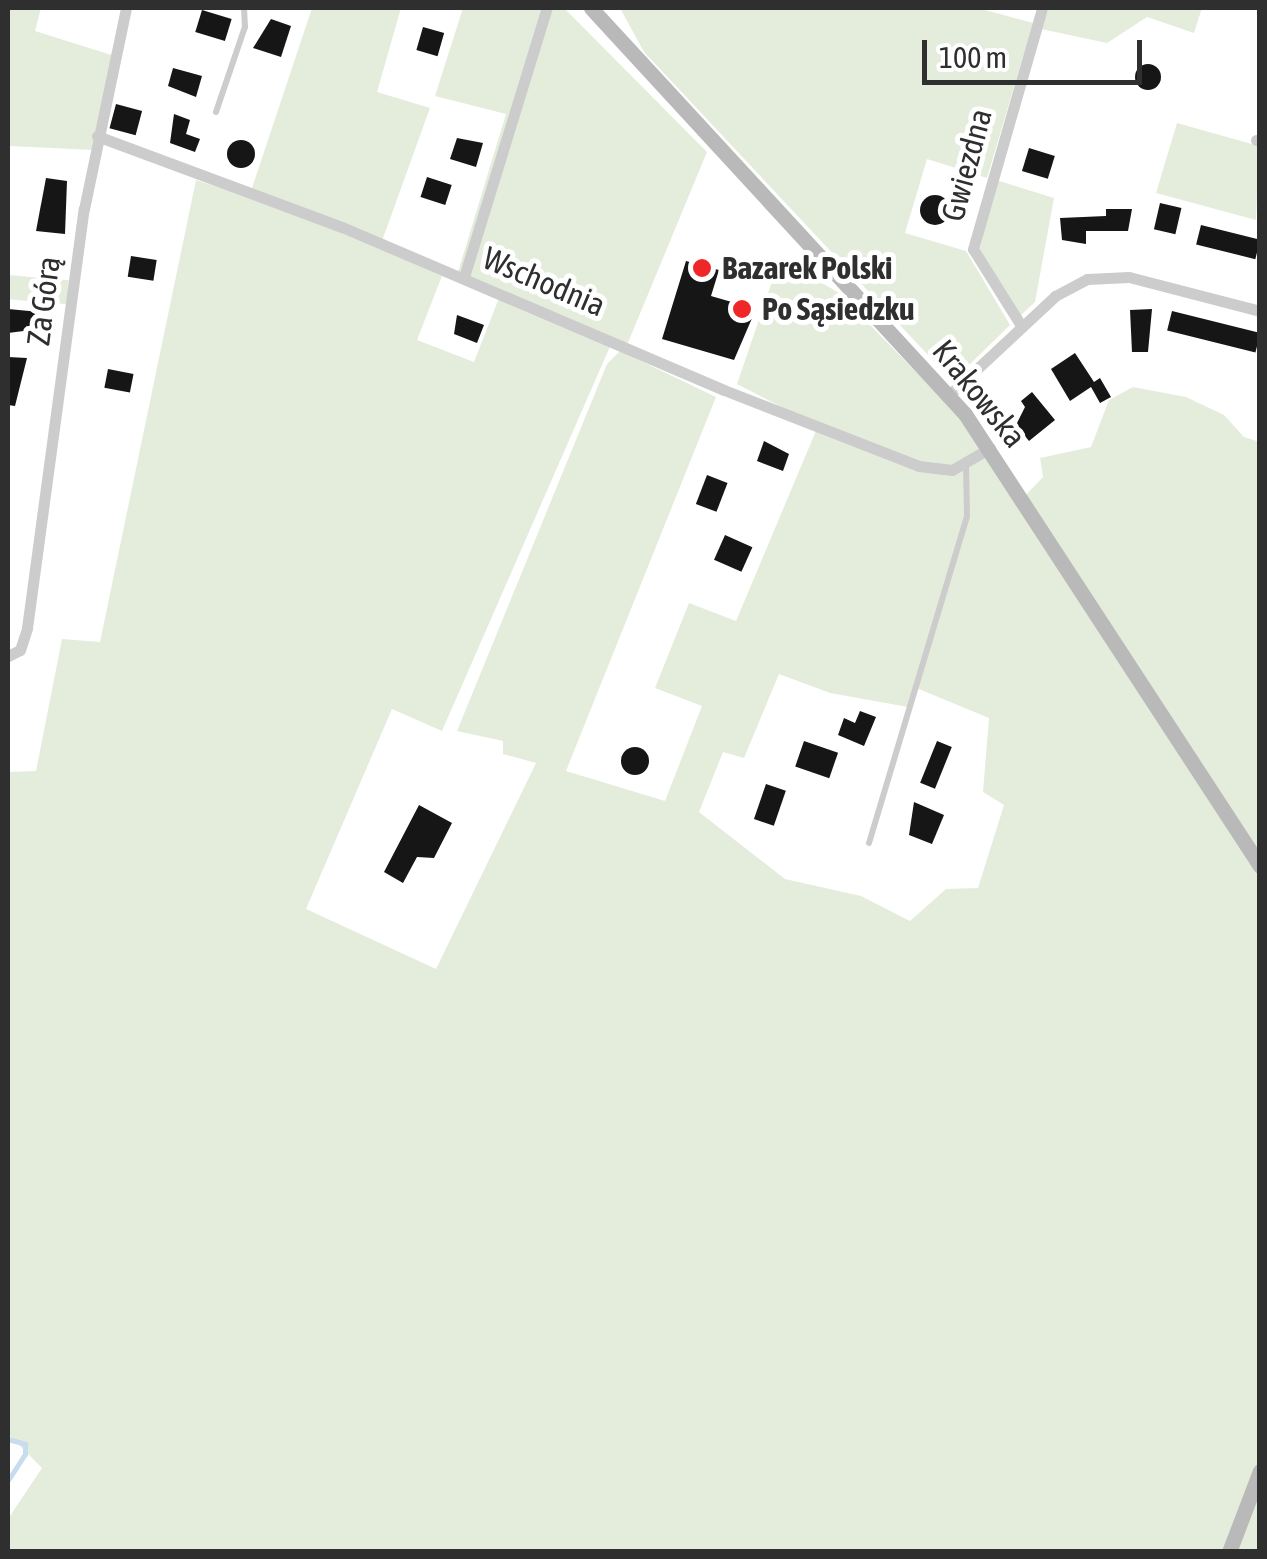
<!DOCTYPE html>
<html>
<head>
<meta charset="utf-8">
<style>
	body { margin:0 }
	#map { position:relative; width:1267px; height:1559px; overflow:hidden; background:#fff; font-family:"Asap Condensed",sans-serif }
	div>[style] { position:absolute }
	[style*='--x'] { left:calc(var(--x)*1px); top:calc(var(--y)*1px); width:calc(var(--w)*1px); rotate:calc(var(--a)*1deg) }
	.green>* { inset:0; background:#e4eddc; transform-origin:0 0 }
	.stream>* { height:5px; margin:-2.5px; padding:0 2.5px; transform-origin:2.5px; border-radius:2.5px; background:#c7dcee }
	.building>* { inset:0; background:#161616; transform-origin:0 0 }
	.round { border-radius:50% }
	.service>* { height:6px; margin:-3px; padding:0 3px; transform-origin:3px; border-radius:3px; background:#ccc }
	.minor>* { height:11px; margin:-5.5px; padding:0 5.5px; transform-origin:5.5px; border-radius:5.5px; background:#ccc }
	.secondary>* { height:15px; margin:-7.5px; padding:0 7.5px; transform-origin:7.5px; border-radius:7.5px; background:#b9b9b9 }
	.dots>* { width:28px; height:28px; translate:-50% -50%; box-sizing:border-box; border:5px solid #fff; border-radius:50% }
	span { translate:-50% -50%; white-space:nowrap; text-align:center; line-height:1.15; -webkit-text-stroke:10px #fff; paint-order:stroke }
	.street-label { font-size:32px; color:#2f2f2f }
	.poi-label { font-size:32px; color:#2f2f2f; font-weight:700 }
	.left { translate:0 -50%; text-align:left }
	.frame { position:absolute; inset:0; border:10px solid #2f2f2f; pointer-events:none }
	.scale { position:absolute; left:922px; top:40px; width:220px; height:45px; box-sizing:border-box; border:5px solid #2f2f2f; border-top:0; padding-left:12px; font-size:30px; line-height:35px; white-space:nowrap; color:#2f2f2f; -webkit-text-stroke:8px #fff; paint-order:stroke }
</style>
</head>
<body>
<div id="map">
	<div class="green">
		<div style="clip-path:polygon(8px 8px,41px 8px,35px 31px,118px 57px,94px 150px,8px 146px)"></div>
		<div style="clip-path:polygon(312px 8px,401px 8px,377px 92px,430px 108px,382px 241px,251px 191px)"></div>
		<div style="clip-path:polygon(evenodd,463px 8px,564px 8px,707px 152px,627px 345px,612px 342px,442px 731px,392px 709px,306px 909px,436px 969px,536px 763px,503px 754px,503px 741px,457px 731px,607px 364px,620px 351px,716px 397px,566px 771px,665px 801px,702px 706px,655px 688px,689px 603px,736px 621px,818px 426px,737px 384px,780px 258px,839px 293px,990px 448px,1023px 498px,1043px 477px,1040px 458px,1091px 447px,1109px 400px,1133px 387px,1186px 397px,1224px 415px,1244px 437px,1260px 442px,1259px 1551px,8px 1551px,8px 1519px,42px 1468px,8px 1434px,8px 772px,36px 771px,62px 639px,100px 642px,196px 180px,301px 214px,442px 276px,417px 340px,474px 362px,499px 298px,458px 272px,506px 114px,435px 96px,463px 8px,779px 674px,830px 693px,908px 707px,914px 687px,989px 718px,983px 792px,1004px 805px,978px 888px,946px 889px,910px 921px,861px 896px,785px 879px,699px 812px,723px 752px,744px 758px,779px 674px)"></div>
		<div style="clip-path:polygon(620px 8px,978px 8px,1033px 23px,987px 178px,927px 159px,905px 233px,966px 251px,1010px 325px,963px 371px,942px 370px,644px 52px)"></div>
		<div style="clip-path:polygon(1049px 8px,1202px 8px,1194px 33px,1147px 17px,1107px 43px,1041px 29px)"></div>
		<div style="clip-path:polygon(1177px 123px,1259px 146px,1256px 220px,1156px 193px)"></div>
		<div style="clip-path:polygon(996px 180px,1054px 198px,1035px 302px,1020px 316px,979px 252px)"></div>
		<div style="left:8px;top:275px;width:61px;height:24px;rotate:5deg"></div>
	</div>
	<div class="stream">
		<div style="--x:8;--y:1439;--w:18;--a:16"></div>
		<div style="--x:25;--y:1444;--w:10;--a:90"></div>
		<div style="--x:25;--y:1454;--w:31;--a:123"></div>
	</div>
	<div class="building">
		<div style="left:202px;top:10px;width:31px;height:23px;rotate:17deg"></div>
		<div style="clip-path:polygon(271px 19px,291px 26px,281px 57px,253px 48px)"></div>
		<div style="left:423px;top:27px;width:22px;height:24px;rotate:16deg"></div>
		<div class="round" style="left:1135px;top:64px;width:26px;height:26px"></div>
		<div style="clip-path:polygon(173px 68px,202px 76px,196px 97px,168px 86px)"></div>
		<div style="left:116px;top:104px;width:27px;height:25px;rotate:15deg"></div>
		<div style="clip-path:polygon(174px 114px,190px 120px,186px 134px,200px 139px,195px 152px,170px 143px)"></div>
		<div style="clip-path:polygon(457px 138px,483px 143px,476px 167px,450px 159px)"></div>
		<div class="round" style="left:227px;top:140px;width:28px;height:28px"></div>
		<div style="left:1029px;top:148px;width:27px;height:24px;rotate:17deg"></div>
		<div style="left:427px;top:177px;width:26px;height:21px;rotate:18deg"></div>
		<div style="clip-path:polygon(46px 178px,67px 181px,65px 234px,36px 231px)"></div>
		<div class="round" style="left:920px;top:195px;width:30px;height:30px"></div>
		<div style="left:1160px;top:203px;width:22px;height:27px;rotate:13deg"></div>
		<div style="clip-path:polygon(1106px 209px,1132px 209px,1128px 231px,1086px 231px,1086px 244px,1062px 240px,1060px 218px,1106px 216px)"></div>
		<div style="left:1201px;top:225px;width:61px;height:20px;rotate:14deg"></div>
		<div style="left:131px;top:256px;width:26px;height:21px;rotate:9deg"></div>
		<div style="clip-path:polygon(686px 261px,719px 270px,711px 296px,756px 309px,734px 360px,662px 339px)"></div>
		<div style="clip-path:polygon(8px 309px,40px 312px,39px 329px,8px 333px)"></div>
		<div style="clip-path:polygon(1152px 309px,1148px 352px,1132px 352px,1130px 310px)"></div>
		<div style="left:1172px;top:311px;width:91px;height:20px;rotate:14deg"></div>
		<div style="clip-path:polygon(457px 315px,484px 325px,477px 343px,454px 334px)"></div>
		<div style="clip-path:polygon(1075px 353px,1094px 382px,1100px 378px,1111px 397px,1100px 403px,1091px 387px,1070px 401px,1051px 369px)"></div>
		<div style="clip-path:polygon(8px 357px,27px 358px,15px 406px,8px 405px)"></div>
		<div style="left:108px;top:369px;width:26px;height:19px;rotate:11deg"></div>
		<div style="clip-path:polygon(1032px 392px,1055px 420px,1029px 441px,1016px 425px,1025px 407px,1021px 401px)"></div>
		<div style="clip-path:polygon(764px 441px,789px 454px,783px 471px,757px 461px)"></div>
		<div style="left:707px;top:475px;width:22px;height:31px;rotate:21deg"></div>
		<div style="left:725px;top:535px;width:30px;height:27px;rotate:24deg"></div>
		<div style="clip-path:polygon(860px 711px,876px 717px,864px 746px,838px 735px,844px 718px,855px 723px)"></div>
		<div style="left:804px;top:741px;width:36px;height:27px;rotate:19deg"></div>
		<div style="left:937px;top:741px;width:16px;height:45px;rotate:22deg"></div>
		<div class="round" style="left:621px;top:747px;width:28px;height:28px"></div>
		<div style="left:766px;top:784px;width:21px;height:37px;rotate:19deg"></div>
		<div style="clip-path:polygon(914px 802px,944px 815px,932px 844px,909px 835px)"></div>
		<div style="clip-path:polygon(419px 805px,452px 823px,434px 858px,417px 857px,403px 883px,384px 872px)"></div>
	</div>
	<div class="service">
		<div style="--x:216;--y:112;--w:90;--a:-71.2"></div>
		<div style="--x:245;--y:27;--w:19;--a:-93"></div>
		<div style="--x:869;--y:843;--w:341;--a:-73.3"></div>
		<div style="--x:967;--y:516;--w:52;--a:-91.1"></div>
	</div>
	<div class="minor">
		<div style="--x:97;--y:136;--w:261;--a:20.4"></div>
		<div style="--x:342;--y:227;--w:415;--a:23.1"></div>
		<div style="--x:724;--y:390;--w:209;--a:21.3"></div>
		<div style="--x:919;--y:466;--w:33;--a:7"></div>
		<div style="--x:952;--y:470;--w:44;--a:-30.1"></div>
		<div style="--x:1256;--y:140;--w:4;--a:14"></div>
		<div style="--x:464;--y:277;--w:282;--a:-72.9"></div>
		<div style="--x:1022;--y:327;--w:92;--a:-122.1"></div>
		<div style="--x:973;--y:249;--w:251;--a:-74"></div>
		<div style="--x:949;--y:395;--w:145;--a:-43"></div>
		<div style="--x:1055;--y:296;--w:36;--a:-28"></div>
		<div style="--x:1087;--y:279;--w:42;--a:-2.7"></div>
		<div style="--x:1129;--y:277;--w:135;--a:14.5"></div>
		<div style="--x:8;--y:656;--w:13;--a:-27"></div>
		<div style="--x:20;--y:650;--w:23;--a:-72"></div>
		<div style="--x:27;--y:628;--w:423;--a:-82.3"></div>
		<div style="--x:84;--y:209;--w:205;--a:-78.2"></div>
	</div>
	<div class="secondary">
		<div style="--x:591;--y:8;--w:552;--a:47.35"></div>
		<div style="--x:965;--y:414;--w:540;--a:56.87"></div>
		<div style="--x:1229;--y:1552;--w:87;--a:-69.1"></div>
	</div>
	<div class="dots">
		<div style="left:702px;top:268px;background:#f02729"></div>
		<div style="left:742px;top:309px;background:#f02729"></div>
	</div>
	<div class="street-label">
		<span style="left:967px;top:165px;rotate:-75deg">Gwiezdna</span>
		<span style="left:544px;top:282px;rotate:23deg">Wschodnia</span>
		<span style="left:44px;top:301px;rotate:-83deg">Za Górą</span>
		<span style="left:979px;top:394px;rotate:51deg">Krakowska</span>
	</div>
	<div class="poi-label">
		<span class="left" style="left:722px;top:268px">Bazarek Polski</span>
		<span class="left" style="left:762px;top:309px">Po Sąsiedzku</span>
	</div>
	<div class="frame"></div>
	<div class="scale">100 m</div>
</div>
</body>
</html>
